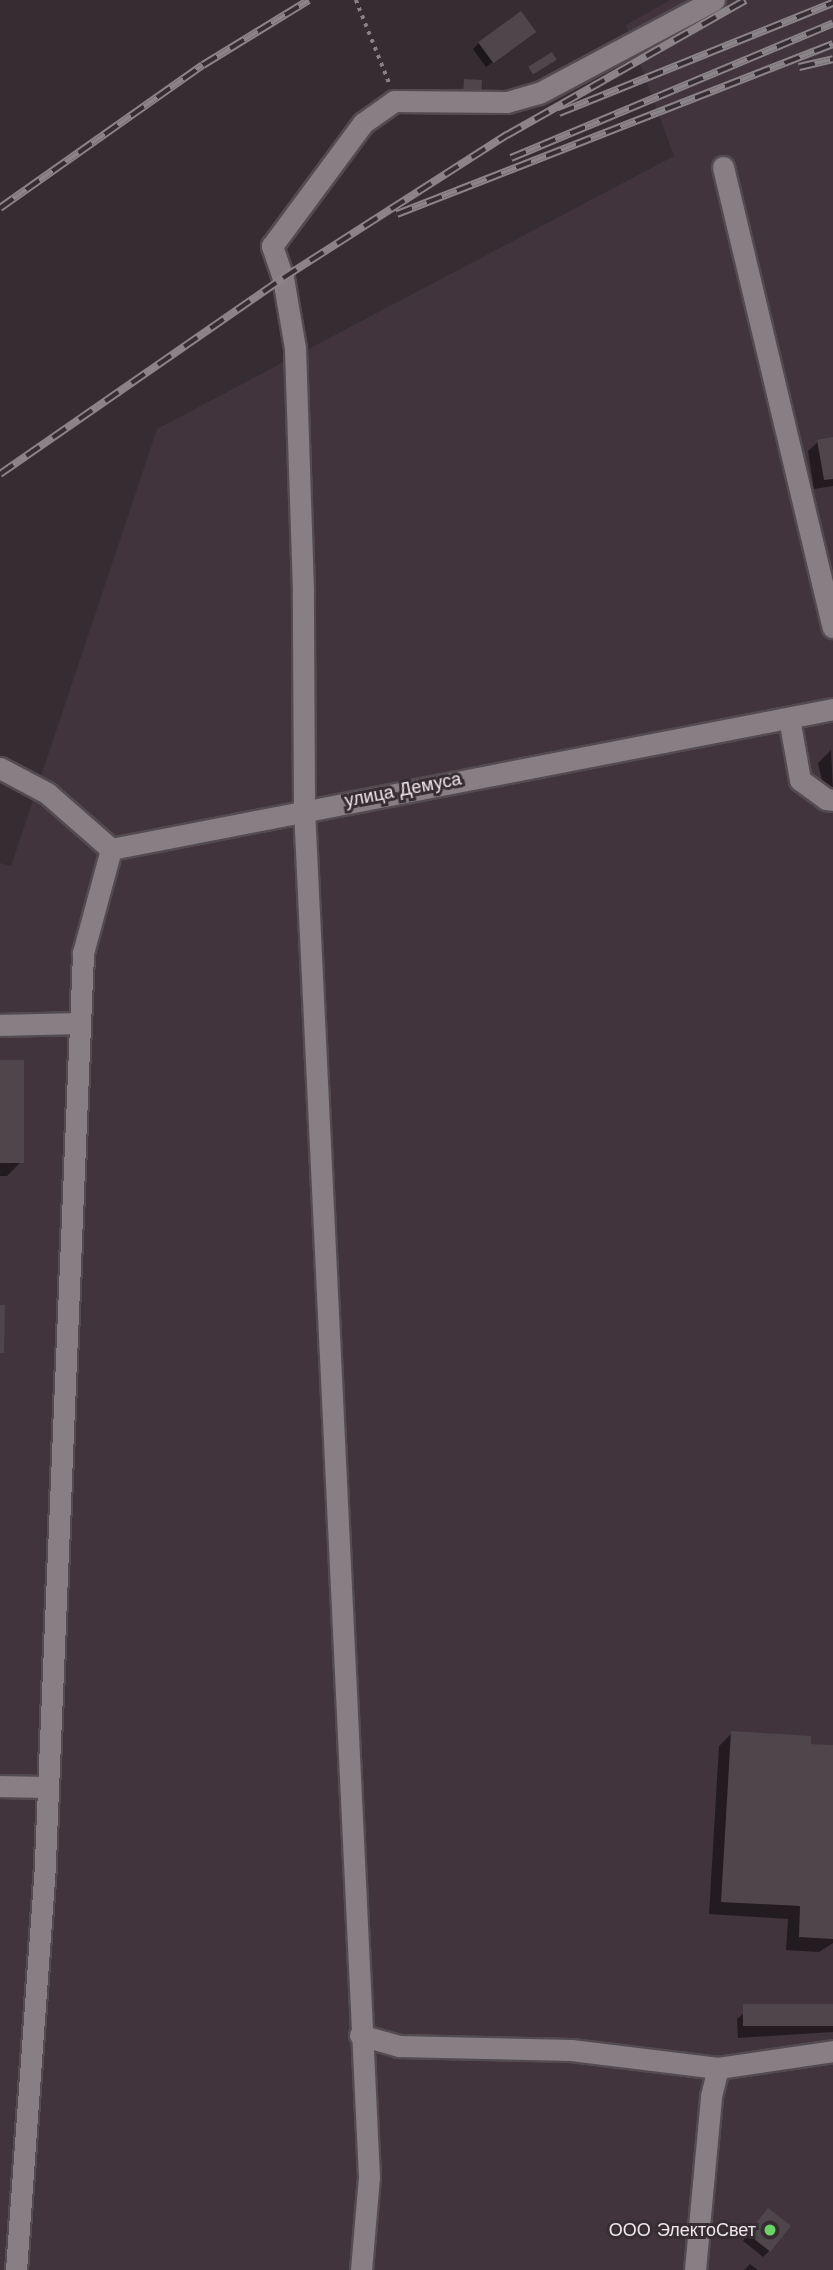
<!DOCTYPE html>
<html>
<head>
<meta charset="utf-8">
<style>
	body { margin:0 }
	#map { position:relative; width:833px; height:2270px; overflow:hidden; background:#352d32; font-family:"Work Sans",sans-serif }
	div>[style] { position:absolute }
	[style*='--x'] { left:calc(var(--x)*1px); top:calc(var(--y)*1px); width:calc(var(--w)*1px); rotate:calc(var(--a)*1deg) }
	.built>* { inset:0; background:#41343d }
	.shadow>* { inset:0; background:#0007 }
	.building>* { inset:0; background:#4f464c; transform-origin:0 0 }
	.path>* { height:3.5px; margin-top:-1.75px; transform-origin:0; background:repeating-linear-gradient(90deg,#888186 0 3.5px,transparent 0 8.5px) }
	.roads { filter:drop-shadow(2px 0 #524c50) drop-shadow(-2px 0 #524c50) drop-shadow(0 2px #524c50) drop-shadow(0 -2px #524c50) }
	.minor>* { height:21px; margin:-10.5px; padding:0 10.5px; transform-origin:10.5px; border-radius:10.5px; background:#887f85 }
	.rail>* { height:8px; margin-top:-4px; transform-origin:0; background:repeating-linear-gradient(90deg,#352d32 0 16px,#8a8488 0 32px); box-sizing:border-box; border-block:2px solid #8a8488 }
	.dots>* { width:19px; height:19px; translate:-50% -50%; box-sizing:border-box; border:4px solid #352d32; border-radius:50% }
	span { translate:-50% -50%; white-space:nowrap; text-align:center; line-height:1.15; -webkit-text-stroke:6px #352d32; paint-order:stroke }
	.street-label { font-size:18px; color:#ede8eb }
	.poi-label { font-size:18px; color:#ede8eb }
	.right { translate:-100% -50%; text-align:right }
</style>
</head>
<body>
<div id="map">
	<div class="built">
		<div style="clip-path:polygon(670px 0,833px 0,833px 2270px,0 2270px,0 863px,11px 866px,157px 429px,674px 156px,626px 25px)"></div>
	</div>
	<div class="shadow">
		<div style="clip-path:polygon(527px 38px,486px 67px,473px 49px,479px 43px)"></div>
		<div style="clip-path:polygon(833px 439px,833px 486px,814px 489px,808px 451px,818px 442px)"></div>
		<div style="clip-path:polygon(831px 750px,833px 792px,825px 794px,818px 763px)"></div>
		<div style="clip-path:polygon(0 1061px,20px 1163px,7px 1176px,0 1176px)"></div>
		<div style="clip-path:polygon(732px 1733px,833px 1747px,833px 1943px,819px 1952px,786px 1950px,788px 1919px,709px 1914px,719px 1746px)"></div>
		<div style="clip-path:polygon(833px 2006px,833px 2032px,738px 2038px,737px 2019px,744px 2013px)"></div>
		<div style="clip-path:polygon(762px 2217px,769px 2251px,763px 2257px,743px 2241px)"></div>
		<div style="clip-path:polygon(750px 2264px,758px 2270px,744px 2270px)"></div>
	</div>
	<div class="building">
		<div style="left:521px;top:11px;width:26px;height:53px;rotate:54deg"></div>
		<div style="left:552px;top:52px;width:9px;height:28px;rotate:58deg"></div>
		<div style="left:464px;top:79px;width:18px;height:17px;rotate:3deg"></div>
		<div style="clip-path:polygon(833px 437px,833px 479px,824px 480px,817px 440px)"></div>
		<div style="left:0;top:1060px;width:24px;height:103px"></div>
		<div style="clip-path:polygon(0 1305px,5px 1305px,4px 1353px,0 1353px)"></div>
		<div style="clip-path:polygon(731px 1731px,811px 1736px,811px 1744px,833px 1745px,833px 1939px,799px 1937px,800px 1906px,721px 1902px)"></div>
		<div style="left:833px;top:2004px;width:22px;height:90px;rotate:90deg"></div>
		<div style="left:768px;top:2208px;width:29px;height:33px;rotate:38deg"></div>
	</div>
	<div class="path">
		<div style="--x:356;--y:0;--w:92;--a:68.2"></div>
	</div>
	<div class="roads">
		<div class="minor">
			<div style="--x:723;--y:167;--w:473;--a:76.6"></div>
			<div style="--x:789;--y:718;--w:63;--a:79.9"></div>
			<div style="--x:800;--y:780;--w:32;--a:36"></div>
			<div style="--x:826;--y:799;--w:7;--a:8"></div>
			<div style="--x:0;--y:768;--w:53;--a:28"></div>
			<div style="--x:47;--y:793;--w:85;--a:41.2"></div>
			<div style="--x:111;--y:849;--w:735;--a:-10.97"></div>
			<div style="--x:0;--y:1025;--w:80;--a:-1.4"></div>
			<div style="--x:0;--y:1786;--w:48;--a:1.2"></div>
			<div style="--x:360;--y:2035;--w:41;--a:15.8"></div>
			<div style="--x:399;--y:2046;--w:172;--a:1.3"></div>
			<div style="--x:571;--y:2050;--w:148;--a:7"></div>
			<div style="--x:718;--y:2068;--w:116;--a:-8.4"></div>
			<div style="--x:16;--y:2270;--w:410;--a:-85.9"></div>
			<div style="--x:45;--y:1861;--w:909;--a:-87.6"></div>
			<div style="--x:83;--y:953;--w:108;--a:-74.9"></div>
			<div style="--x:361;--y:2270;--w:93;--a:-85.1"></div>
			<div style="--x:369;--y:2177;--w:1370;--a:-92.72"></div>
			<div style="--x:304;--y:809;--w:219;--a:-90.3"></div>
			<div style="--x:303;--y:590;--w:242;--a:-91.9"></div>
			<div style="--x:295;--y:348;--w:71;--a:-99.7"></div>
			<div style="--x:283;--y:278;--w:34;--a:-109"></div>
			<div style="--x:272;--y:246;--w:153;--a:-53.5"></div>
			<div style="--x:363;--y:123;--w:38;--a:-35"></div>
			<div style="--x:394;--y:101;--w:113;--a:0.5"></div>
			<div style="--x:507;--y:102;--w:33;--a:-16"></div>
			<div style="--x:539;--y:93;--w:198;--a:-28"></div>
			<div style="--x:695;--y:2270;--w:175;--a:-84.7"></div>
			<div style="--x:711;--y:2096;--w:29;--a:-76"></div>
		</div>
	</div>
	<div class="rail">
		<div style="--x:799;--y:67;--w:35;--a:-13"></div>
		<div style="--x:559;--y:113;--w:295;--a:-21.9"></div>
		<div style="--x:511;--y:158;--w:349;--a:-22.7"></div>
		<div style="--x:0;--y:208;--w:248;--a:-35.2"></div>
		<div style="--x:203;--y:65;--w:124;--a:-31.5"></div>
		<div style="--x:397;--y:214;--w:468;--a:-21.3"></div>
		<div style="--x:0;--y:474;--w:344;--a:-34.7"></div>
		<div style="--x:283;--y:278;--w:266;--a:-32.6"></div>
		<div style="--x:507;--y:135;--w:274;--a:-29.5"></div>
	</div>
	<div class="dots">
		<div style="left:770px;top:2230px;background:#6bd363"></div>
	</div>
	<div class="street-label">
		<span style="left:403px;top:790px;rotate:-11deg">улица Демуса</span>
	</div>
	<div class="poi-label">
		<span class="right" style="left:756px;top:2230px">ООО ЭлектоСвет</span>
	</div>
</div>
</body>
</html>
